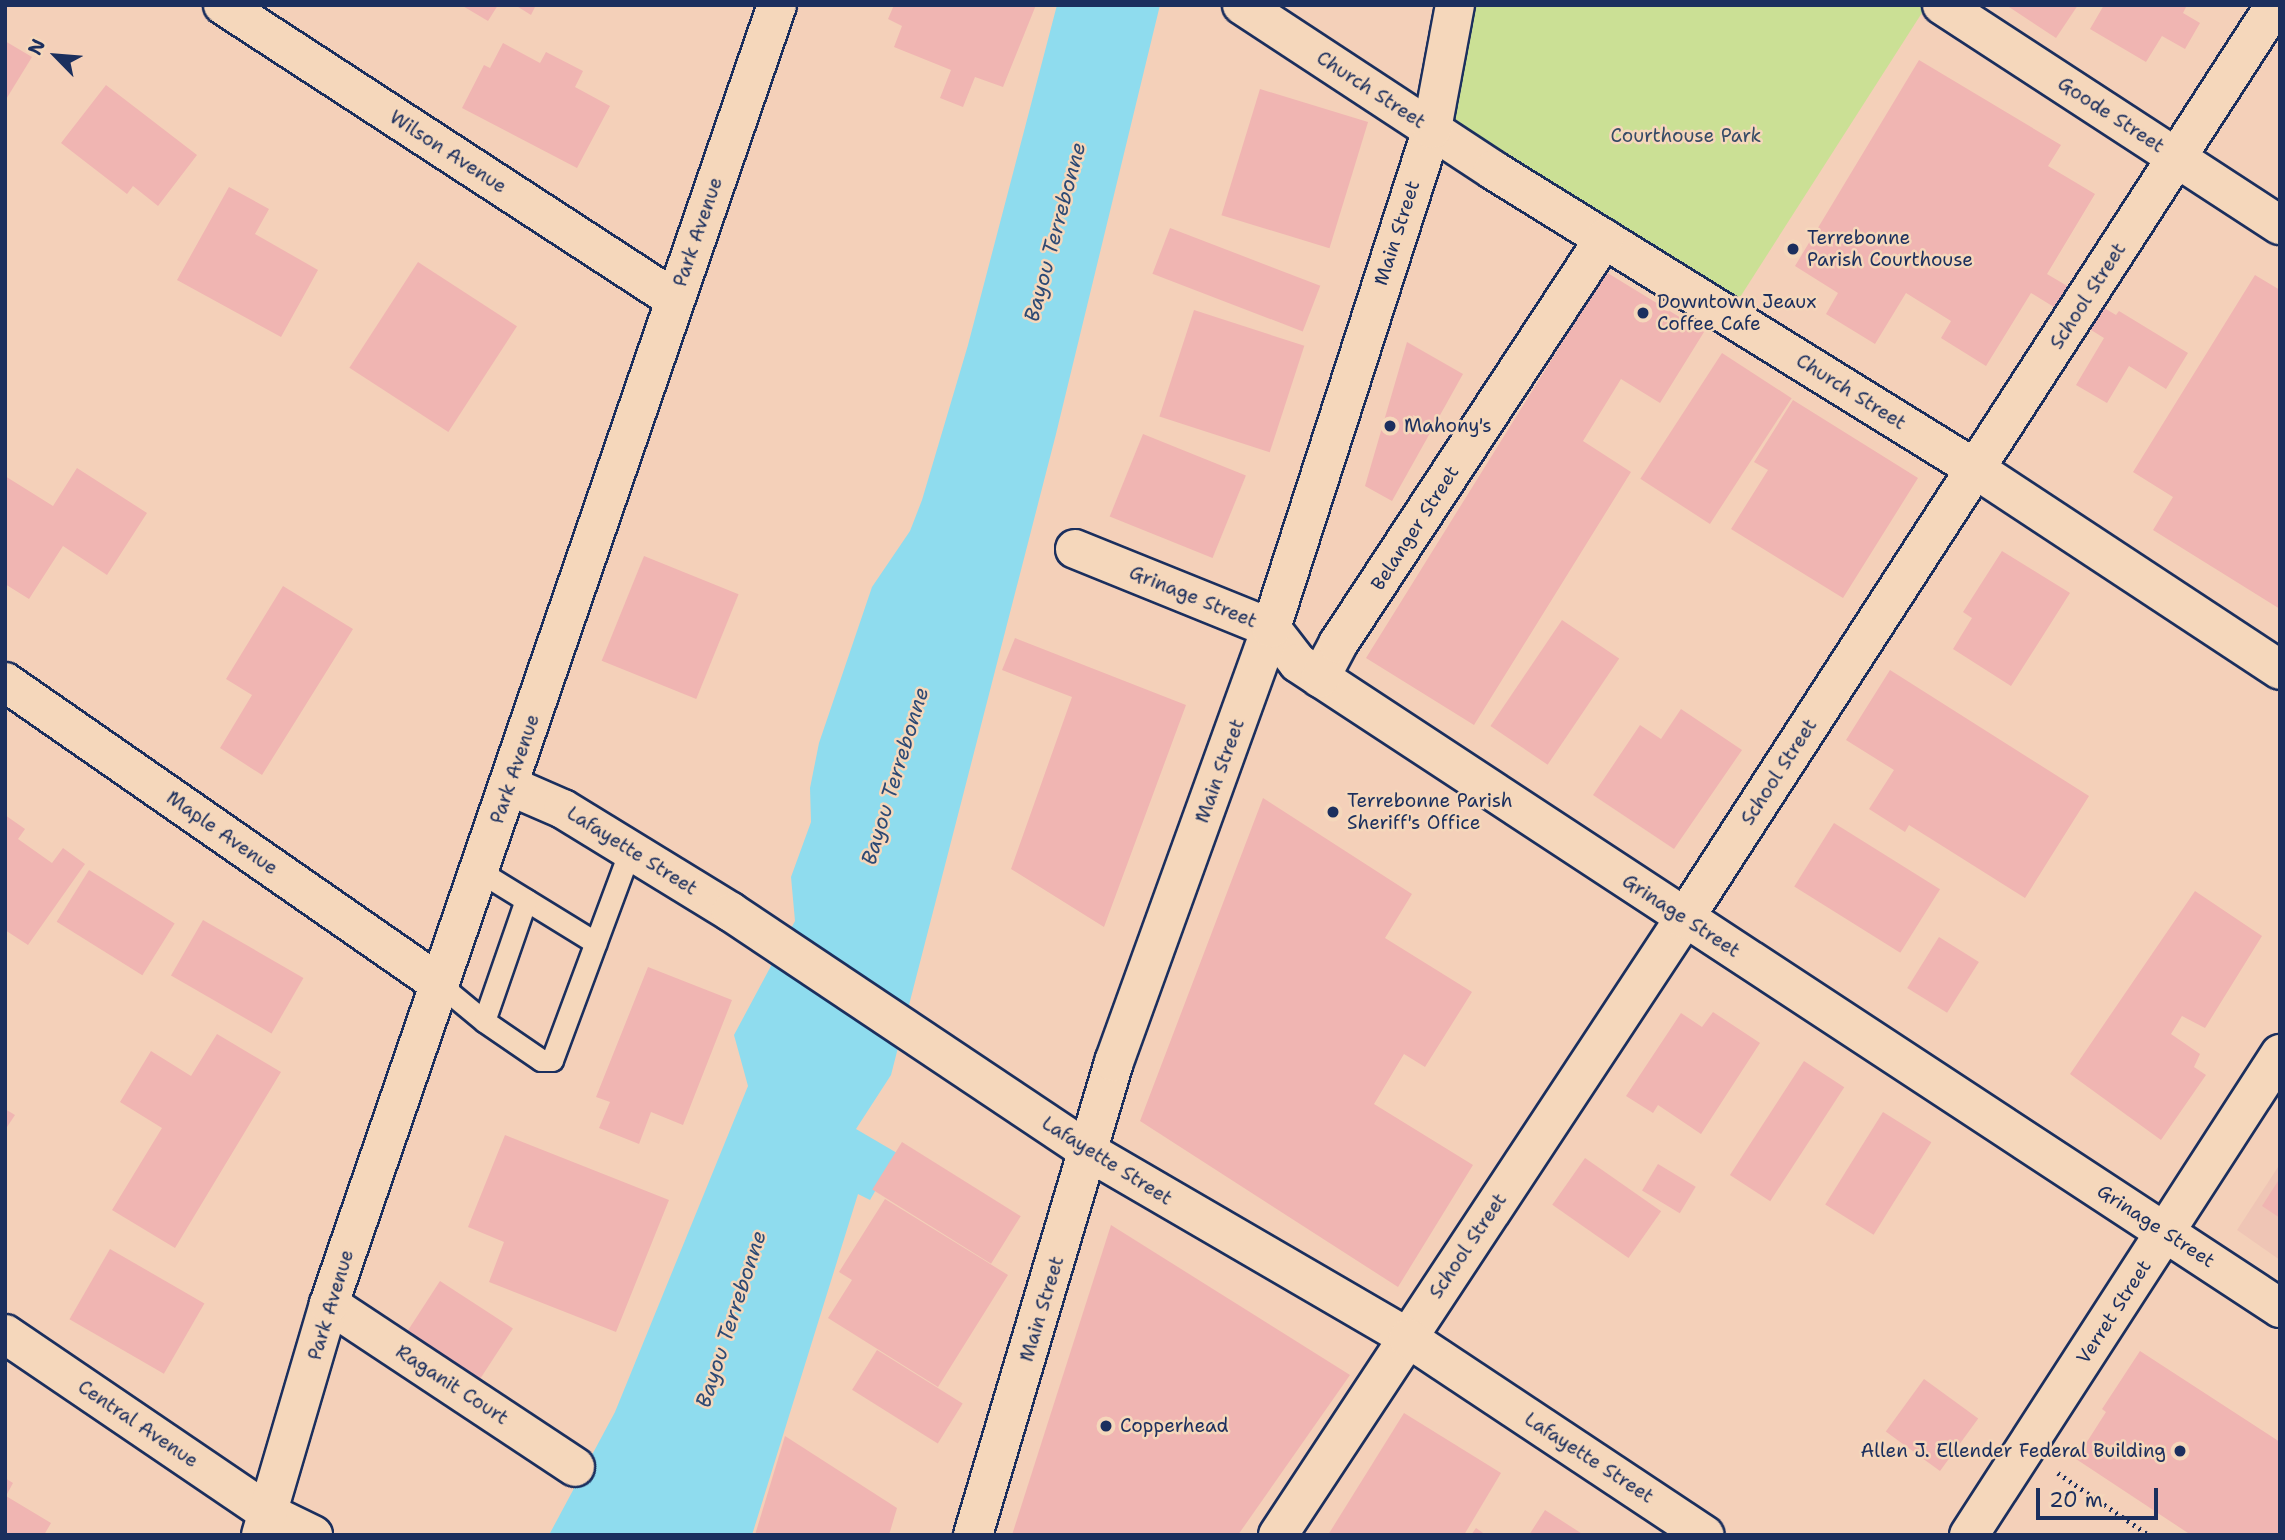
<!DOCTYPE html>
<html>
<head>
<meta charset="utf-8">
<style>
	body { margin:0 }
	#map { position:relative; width:2285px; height:1540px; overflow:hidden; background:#f4d0b9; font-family:"Shantell Sans",sans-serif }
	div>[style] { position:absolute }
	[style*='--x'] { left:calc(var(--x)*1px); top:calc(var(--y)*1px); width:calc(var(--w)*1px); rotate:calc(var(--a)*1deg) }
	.built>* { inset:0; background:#efc5b5 }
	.green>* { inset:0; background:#cbe095 }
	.water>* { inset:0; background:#8fdcee }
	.building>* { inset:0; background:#f0b5b2; transform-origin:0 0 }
	.path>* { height:4.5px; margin-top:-2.25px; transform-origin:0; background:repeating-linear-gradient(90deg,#1b2f5e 0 2px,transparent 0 7px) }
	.roads { filter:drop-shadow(2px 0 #1b2f5e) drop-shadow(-2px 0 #1b2f5e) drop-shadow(0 2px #1b2f5e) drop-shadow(0 -2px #1b2f5e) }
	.lane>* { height:21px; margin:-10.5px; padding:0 10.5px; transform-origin:10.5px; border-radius:10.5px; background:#f5d7bb }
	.street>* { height:38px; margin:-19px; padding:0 19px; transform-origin:19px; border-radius:19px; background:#f5d7bb }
	.secondary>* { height:38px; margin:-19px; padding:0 19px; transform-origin:19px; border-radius:19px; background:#f5d7bb }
	.primary>* { height:38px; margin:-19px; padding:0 19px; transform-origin:19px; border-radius:19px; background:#f5d7bb }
	.dots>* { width:19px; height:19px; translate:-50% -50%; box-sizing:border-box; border:4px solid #f5d7bb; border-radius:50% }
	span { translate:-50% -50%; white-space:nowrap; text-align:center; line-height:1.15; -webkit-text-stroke:5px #f5d7bb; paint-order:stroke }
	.street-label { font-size:19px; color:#1b2f5e }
	.park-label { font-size:19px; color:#354a66 }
	.poi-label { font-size:19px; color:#1b2f5e }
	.left { translate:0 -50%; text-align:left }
	.right { translate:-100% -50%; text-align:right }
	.water-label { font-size:21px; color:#2c4974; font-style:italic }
	.frame { position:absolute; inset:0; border:7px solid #1b2f5e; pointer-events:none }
	.north { position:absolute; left:21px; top:21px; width:70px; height:70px; -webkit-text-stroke:5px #f5d7bb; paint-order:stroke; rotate:295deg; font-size:19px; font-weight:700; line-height:28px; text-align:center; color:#1b2f5e }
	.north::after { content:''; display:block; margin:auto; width:24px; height:32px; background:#1b2f5e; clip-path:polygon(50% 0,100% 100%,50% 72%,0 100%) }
	.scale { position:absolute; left:2036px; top:1488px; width:122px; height:32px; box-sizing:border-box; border:4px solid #1b2f5e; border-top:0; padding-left:9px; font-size:21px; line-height:24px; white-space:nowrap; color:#1b2f5e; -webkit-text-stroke:5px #f5d7bb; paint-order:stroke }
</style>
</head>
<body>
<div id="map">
	<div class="built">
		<div style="clip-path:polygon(2280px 1164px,2280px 1260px,2237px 1230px)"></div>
	</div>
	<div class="green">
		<div style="clip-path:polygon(1455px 5px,1927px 5px,1728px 316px,1432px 129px)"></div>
	</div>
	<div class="water">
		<div style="clip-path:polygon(1057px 5px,1160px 5px,1056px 434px,891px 1075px,856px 1129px,897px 1153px,870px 1200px,858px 1194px,752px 1535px,549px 1535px,615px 1412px,748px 1086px,734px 1035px,795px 921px,791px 877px,811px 822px,810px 788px,819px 743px,872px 587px,910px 531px,922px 500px,968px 345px)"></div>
	</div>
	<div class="building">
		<div style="clip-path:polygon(461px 5px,498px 5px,488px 21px)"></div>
		<div style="clip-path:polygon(515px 5px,536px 5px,531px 15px)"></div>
		<div style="clip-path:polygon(894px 5px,1036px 5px,1003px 87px,975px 77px,963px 107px,940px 98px,951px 70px,894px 47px,902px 26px,888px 19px)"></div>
		<div style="clip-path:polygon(2006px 5px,2078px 5px,2056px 38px)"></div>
		<div style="clip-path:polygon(2104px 5px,2187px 5px,2183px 13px,2200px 23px,2185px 49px,2162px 36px,2146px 62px,2090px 29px)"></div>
		<div style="clip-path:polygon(5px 41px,32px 57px,5px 101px)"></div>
		<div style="clip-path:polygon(503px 43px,540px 63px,546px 52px,583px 71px,575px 87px,610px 106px,577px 168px,462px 108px,484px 65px,490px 68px)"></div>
		<div style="clip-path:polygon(1919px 60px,2061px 145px,2048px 166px,2095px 194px,2047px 274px,2116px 315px,2119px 311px,2188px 353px,2166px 389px,2129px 366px,2107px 403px,2076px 385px,2104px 338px,2031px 293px,1986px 366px,1941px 338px,1951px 321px,1906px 293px,1875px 344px,1826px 314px,1838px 293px,1795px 266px)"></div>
		<div style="clip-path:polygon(106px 85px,197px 155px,158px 206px,133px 186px,127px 194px,61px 143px)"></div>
		<div style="left:1260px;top:89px;width:113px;height:132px;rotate:17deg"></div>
		<div style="clip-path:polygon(229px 187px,269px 209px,255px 234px,318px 270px,281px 337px,177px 280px)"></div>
		<div style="left:1170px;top:228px;width:161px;height:49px;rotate:21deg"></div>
		<div style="left:418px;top:262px;width:118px;height:126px;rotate:33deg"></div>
		<div style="clip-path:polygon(1606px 272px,1704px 332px,1660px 403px,1621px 379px,1583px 441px,1631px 472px,1474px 725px,1366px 658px)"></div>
		<div style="clip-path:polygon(2255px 275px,2280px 290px,2280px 609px,2153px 530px,2173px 497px,2133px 472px)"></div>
		<div style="left:1194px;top:310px;width:116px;height:112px;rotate:18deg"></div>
		<div style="clip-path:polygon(1407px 342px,1463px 374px,1392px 501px,1365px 486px)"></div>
		<div style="left:1722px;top:353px;width:83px;height:150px;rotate:33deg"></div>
		<div style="clip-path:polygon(1793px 400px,1918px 478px,1843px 598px,1731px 529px,1768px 470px,1754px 462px)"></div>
		<div style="left:1143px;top:434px;width:111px;height:89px;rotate:22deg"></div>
		<div style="clip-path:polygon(77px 468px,147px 513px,107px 575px,63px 546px,29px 599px,5px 584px,5px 476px,53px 506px)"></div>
		<div style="clip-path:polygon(2002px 551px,2070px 593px,2011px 686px,1953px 649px,1972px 618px,1963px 612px)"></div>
		<div style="left:644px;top:556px;width:102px;height:113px;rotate:22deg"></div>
		<div style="clip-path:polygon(283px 586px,353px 629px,262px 775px,220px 748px,252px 695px,226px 679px)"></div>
		<div style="left:1562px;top:620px;width:69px;height:128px;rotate:34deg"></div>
		<div style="clip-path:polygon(1015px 638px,1186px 705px,1104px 927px,1011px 869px,1072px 697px,1002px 670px)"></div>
		<div style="clip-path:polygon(1890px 670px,2089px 796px,2025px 898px,1909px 825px,1905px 832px,1869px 809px,1894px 770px,1846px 740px)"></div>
		<div style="clip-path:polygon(1681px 709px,1742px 750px,1674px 849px,1593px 795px,1640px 725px,1661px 739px)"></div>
		<div style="clip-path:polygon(1263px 798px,1412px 894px,1385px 938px,1472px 992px,1425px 1067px,1404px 1054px,1374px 1104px,1473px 1165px,1398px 1287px,1140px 1121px)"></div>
		<div style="clip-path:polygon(5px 815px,25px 829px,18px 839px,52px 863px,63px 848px,85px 864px,28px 945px,5px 930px)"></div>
		<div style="left:1834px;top:823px;width:125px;height:75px;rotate:32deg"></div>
		<div style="left:89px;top:870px;width:101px;height:61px;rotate:32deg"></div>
		<div style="clip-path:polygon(2195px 891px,2262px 936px,2205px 1028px,2182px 1016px,2171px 1034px,2200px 1054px,2194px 1067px,2206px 1075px,2161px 1140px,2070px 1074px)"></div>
		<div style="left:203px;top:920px;width:116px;height:64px;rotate:30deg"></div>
		<div style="left:1939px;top:937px;width:47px;height:60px;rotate:32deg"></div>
		<div style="clip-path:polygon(648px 967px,732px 1000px,683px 1125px,651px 1112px,639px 1144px,599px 1128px,610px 1102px,596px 1097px)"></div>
		<div style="clip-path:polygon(1713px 1012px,1760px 1043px,1701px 1134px,1658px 1105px,1653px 1113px,1626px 1096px,1681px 1013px,1702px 1027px)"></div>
		<div style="clip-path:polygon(217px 1034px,281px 1072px,175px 1248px,112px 1210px,162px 1128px,120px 1102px,151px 1051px,191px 1076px)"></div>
		<div style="left:1804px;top:1061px;width:48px;height:136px;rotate:33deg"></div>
		<div style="clip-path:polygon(5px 1109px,15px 1115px,5px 1130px)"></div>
		<div style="left:1883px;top:1112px;width:57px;height:109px;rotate:32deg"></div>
		<div style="clip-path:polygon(505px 1135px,669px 1200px,616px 1332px,489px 1282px,504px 1242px,468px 1227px)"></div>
		<div style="left:902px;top:1142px;width:140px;height:56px;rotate:32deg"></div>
		<div style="left:1585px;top:1158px;width:93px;height:57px;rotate:35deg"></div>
		<div style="left:1658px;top:1164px;width:44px;height:31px;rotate:31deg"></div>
		<div style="clip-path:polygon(2280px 1178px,2280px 1218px,2262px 1206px)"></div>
		<div style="clip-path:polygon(885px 1199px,1008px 1275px,938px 1387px,828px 1318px,852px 1280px,839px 1272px)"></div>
		<div style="clip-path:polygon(1111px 1225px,1350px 1375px,1238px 1535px,1012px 1535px)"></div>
		<div style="left:110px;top:1249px;width:109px;height:81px;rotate:30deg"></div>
		<div style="left:440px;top:1281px;width:87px;height:61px;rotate:33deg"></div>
		<div style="left:877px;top:1350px;width:101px;height:47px;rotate:32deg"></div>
		<div style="clip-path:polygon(2140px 1351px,2280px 1442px,2280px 1535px,2191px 1535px,2076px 1459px,2106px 1412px,2102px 1409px)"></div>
		<div style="left:1924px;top:1379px;width:67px;height:65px;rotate:36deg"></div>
		<div style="clip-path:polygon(1404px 1413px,1501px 1473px,1464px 1535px,1328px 1535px)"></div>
		<div style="clip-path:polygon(785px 1436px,897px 1508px,889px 1535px,755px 1535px)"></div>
		<div style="clip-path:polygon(5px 1478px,13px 1483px,6px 1496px,51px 1523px,44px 1535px,5px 1535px)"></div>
		<div style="clip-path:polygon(1545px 1510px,1584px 1535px,1529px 1535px)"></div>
		<div style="clip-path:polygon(1476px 1528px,1486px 1535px,1471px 1535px)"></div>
	</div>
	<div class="path">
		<div style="--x:2058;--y:1473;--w:110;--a:34.3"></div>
	</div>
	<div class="roads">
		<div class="lane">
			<div style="--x:479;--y:871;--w:137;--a:31.6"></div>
			<div style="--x:438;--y:983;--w:60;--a:39.6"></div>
			<div style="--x:484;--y:1021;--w:69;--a:34.4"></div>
			<div style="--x:541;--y:1060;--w:11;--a:0"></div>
			<div style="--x:552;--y:1060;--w:224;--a:-69.6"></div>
			<div style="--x:484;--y:1021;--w:128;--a:-70.9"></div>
		</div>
		<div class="street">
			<div style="--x:223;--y:5;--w:538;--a:33.1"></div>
			<div style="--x:1242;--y:5;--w:300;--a:33.3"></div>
			<div style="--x:1493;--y:170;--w:569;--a:31.79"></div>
			<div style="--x:1977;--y:470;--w:363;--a:33.4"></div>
			<div style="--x:1942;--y:5;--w:403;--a:33.1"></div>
			<div style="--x:1075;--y:549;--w:211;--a:22"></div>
			<div style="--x:1271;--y:628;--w:44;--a:52.4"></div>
			<div style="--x:1298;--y:663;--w:1175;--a:33.3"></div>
			<div style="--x:1320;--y:678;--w:38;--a:-62"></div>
			<div style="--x:1338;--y:644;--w:485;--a:-56.7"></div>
			<div style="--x:5;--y:682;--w:527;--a:34.81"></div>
			<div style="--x:329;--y:1304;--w:295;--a:33.5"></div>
			<div style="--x:5;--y:1334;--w:320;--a:34.2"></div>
			<div style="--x:270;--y:1514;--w:48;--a:26"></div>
			<div style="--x:1278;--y:1535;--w:738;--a:-56.61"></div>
			<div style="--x:1684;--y:919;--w:1088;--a:-57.11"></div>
			<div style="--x:1969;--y:1535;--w:573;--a:-57.11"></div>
		</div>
		<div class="secondary">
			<div style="--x:510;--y:786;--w:58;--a:23.5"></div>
			<div style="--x:563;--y:809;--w:197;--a:31.5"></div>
			<div style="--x:731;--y:912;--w:431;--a:33.8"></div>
			<div style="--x:1089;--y:1152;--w:369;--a:30.2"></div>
			<div style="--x:1408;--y:1338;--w:356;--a:33.6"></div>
		</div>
		<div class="primary">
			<div style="--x:261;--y:1535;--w:241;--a:-73.6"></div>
			<div style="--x:329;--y:1304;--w:1374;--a:-70.97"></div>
			<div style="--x:973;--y:1535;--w:494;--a:-73.4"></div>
			<div style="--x:1114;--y:1062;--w:462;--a:-70.1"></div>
			<div style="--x:1271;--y:628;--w:524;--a:-72.12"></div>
			<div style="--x:1432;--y:129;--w:126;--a:-79.5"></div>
		</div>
	</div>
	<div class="dots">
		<div style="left:1793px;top:249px;background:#1b2f5e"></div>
		<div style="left:1643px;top:313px;background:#1b2f5e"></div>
		<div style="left:1390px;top:426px;background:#1b2f5e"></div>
		<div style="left:1333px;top:812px;background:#1b2f5e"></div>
		<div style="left:1106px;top:1426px;background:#1b2f5e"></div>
		<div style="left:2180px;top:1451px;background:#1b2f5e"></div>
	</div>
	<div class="street-label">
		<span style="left:1371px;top:90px;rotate:33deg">Church Street</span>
		<span style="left:2111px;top:115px;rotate:33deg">Goode Street</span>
		<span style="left:448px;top:152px;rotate:33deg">Wilson Avenue</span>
		<span style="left:698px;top:232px;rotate:-71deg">Park Avenue</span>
		<span style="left:1397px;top:233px;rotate:-72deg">Main Street</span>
		<span style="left:2088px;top:296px;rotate:-57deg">School Street</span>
		<span style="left:1851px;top:392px;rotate:32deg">Church Street</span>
		<span style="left:1415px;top:528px;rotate:-57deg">Belanger Street</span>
		<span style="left:1193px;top:597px;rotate:22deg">Grinage Street</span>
		<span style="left:515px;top:769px;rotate:-71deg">Park Avenue</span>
		<span style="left:1220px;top:771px;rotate:-70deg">Main Street</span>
		<span style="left:1779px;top:772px;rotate:-57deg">School Street</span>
		<span style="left:222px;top:833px;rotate:35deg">Maple Avenue</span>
		<span style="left:632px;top:851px;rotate:32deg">Lafayette Street</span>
		<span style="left:1681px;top:916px;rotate:33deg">Grinage Street</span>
		<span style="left:1107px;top:1161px;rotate:32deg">Lafayette Street</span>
		<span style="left:2156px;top:1226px;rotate:33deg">Grinage Street</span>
		<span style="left:1468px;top:1246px;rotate:-56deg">School Street</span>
		<span style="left:331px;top:1305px;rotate:-73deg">Park Avenue</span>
		<span style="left:1042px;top:1309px;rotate:-73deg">Main Street</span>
		<span style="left:2114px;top:1312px;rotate:-57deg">Verret Street</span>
		<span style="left:452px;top:1385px;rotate:33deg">Raganit Court</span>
		<span style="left:138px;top:1424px;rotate:34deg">Central Avenue</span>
		<span style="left:1589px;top:1458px;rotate:33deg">Lafayette Street</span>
	</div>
	<div class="park-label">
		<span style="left:1686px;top:136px">Courthouse Park</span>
	</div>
	<div class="poi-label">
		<span class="left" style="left:1807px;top:249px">Terrebonne<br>Parish Courthouse</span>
		<span class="left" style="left:1657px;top:313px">Downtown Jeaux<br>Coffee Cafe</span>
		<span class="left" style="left:1404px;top:426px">Mahony's</span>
		<span class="left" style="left:1347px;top:812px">Terrebonne Parish<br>Sheriff's Office</span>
		<span class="left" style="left:1120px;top:1426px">Copperhead</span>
		<span class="right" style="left:2166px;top:1451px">Allen J. Ellender Federal Building</span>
	</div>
	<div class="water-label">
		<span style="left:1055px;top:232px;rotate:-75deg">Bayou Terrebonne</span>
		<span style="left:895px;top:776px;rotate:-73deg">Bayou Terrebonne</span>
		<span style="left:731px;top:1319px;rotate:-72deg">Bayou Terrebonne</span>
	</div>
	<div class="frame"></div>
	<div class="north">N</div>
	<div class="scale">20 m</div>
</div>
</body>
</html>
